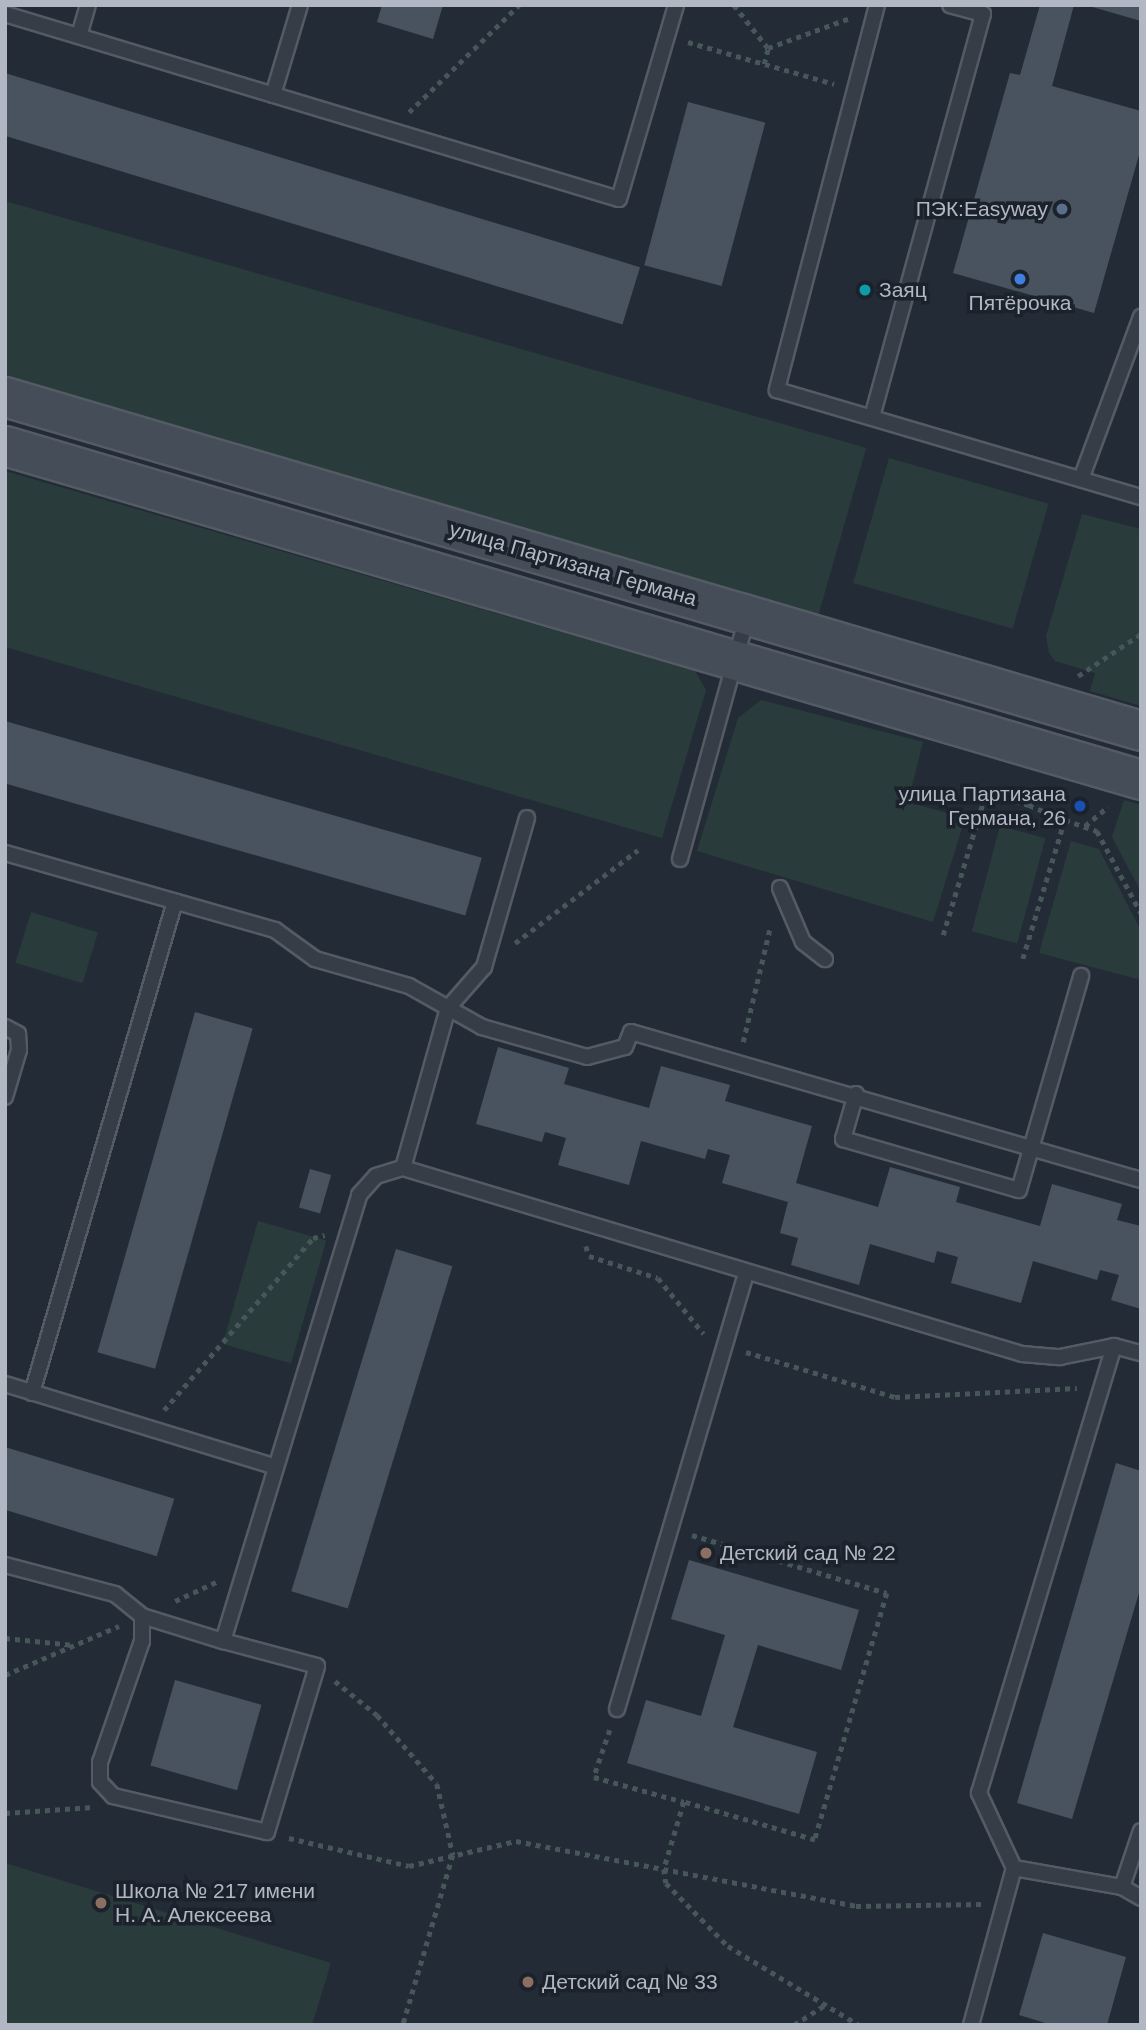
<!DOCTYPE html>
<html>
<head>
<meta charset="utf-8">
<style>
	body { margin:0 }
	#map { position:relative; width:1146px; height:2030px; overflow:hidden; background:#232c36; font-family:Arial,sans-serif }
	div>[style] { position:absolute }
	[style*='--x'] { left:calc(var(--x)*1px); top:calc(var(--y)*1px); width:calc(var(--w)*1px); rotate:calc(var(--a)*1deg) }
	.green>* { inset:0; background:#293b3b; transform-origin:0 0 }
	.building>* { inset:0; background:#49535f; transform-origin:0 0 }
	.path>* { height:4.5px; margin-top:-2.25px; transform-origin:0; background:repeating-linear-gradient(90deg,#465659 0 5px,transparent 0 10px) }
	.roads { filter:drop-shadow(2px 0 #545b64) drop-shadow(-2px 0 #545b64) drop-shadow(0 2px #545b64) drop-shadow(0 -2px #545b64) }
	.service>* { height:14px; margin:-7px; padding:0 7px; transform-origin:7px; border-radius:7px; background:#363d47 }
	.secondary>* { height:38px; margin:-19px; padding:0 19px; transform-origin:19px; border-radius:19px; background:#454d59 }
	.dots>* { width:19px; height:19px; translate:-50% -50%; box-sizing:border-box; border:4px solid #1c222b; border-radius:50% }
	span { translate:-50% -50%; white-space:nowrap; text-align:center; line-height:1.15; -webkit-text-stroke:7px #1c222b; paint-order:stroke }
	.poi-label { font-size:21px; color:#b1b8c3 }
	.right { translate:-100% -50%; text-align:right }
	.left { translate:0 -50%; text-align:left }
	.street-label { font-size:21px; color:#b1b8c3 }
	.frame { position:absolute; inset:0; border:7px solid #b1b8c3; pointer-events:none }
</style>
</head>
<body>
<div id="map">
	<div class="green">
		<div style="left:5px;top:201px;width:896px;height:176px;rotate:16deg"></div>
		<div style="left:889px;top:458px;width:166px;height:130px;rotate:16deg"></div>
		<div style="clip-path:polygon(5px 471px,695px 671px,706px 690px,662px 838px,5px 647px)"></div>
		<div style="clip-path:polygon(1082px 514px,1141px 529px,1141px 706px,1090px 691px,1095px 673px,1055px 661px,1049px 653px,1046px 636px)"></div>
		<div style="clip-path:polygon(761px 700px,923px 742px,908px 802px,965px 818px,933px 922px,697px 851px,738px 718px)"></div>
		<div style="clip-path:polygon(1124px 800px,1141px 805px,1141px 892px,1112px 837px)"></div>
		<div style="left:1000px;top:826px;width:47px;height:109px;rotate:15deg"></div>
		<div style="clip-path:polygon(1071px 841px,1099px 849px,1141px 931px,1141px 980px,1039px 953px)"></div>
		<div style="left:31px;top:912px;width:70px;height:53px;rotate:17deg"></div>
		<div style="left:258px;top:1221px;width:71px;height:128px;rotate:16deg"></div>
		<div style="clip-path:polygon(5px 1863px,331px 1963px,312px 2025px,5px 2025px)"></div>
	</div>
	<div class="building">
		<div style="clip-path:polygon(382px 5px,443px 5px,433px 39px,377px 22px)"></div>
		<div style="clip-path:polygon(1040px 5px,1074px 5px,1052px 86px,1141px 111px,1141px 148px,1094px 313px,953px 273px,1010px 73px,1020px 75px)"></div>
		<div style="clip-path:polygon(1141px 5px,1141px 21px,1089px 6px,1089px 5px)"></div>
		<div style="left:5px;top:73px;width:664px;height:60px;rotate:17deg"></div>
		<div style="left:688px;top:102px;width:80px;height:169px;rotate:15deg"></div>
		<div style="left:5px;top:721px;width:496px;height:60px;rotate:16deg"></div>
		<div style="left:195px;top:1012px;width:60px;height:354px;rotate:16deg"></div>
		<div style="clip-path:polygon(498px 1047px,569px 1068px,564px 1084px,649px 1108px,661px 1066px,730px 1085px,725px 1101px,812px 1126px,796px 1183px,878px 1207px,890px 1167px,960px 1187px,956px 1202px,1040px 1226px,1052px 1184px,1122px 1204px,1117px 1220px,1141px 1226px,1141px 1309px,1111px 1300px,1119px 1275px,1100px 1270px,1097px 1280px,1033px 1261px,1021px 1303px,951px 1283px,958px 1257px,937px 1251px,934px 1263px,870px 1244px,859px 1285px,791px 1265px,798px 1238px,780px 1233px,788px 1202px,722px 1183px,730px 1155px,708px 1149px,705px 1159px,641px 1141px,629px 1185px,558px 1165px,566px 1138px,545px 1132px,542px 1142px,476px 1124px)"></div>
		<div style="left:310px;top:1169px;width:22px;height:40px;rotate:16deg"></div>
		<div style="left:396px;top:1249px;width:59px;height:358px;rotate:17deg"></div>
		<div style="left:5px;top:1447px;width:177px;height:60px;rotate:17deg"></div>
		<div style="clip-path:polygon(1116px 1463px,1141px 1471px,1141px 1586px,1072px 1819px,1017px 1803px)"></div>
		<div style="clip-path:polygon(689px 1560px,859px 1610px,841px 1670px,758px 1645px,733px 1727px,817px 1752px,799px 1814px,627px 1763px,646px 1700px,701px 1716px,725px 1635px,671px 1619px)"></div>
		<div style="left:175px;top:1680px;width:90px;height:89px;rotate:16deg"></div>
		<div style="clip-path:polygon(1043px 1933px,1126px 1957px,1107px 2025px,1052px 2025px,1019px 2015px)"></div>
	</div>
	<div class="path">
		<div style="--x:734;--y:5;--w:55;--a:51.7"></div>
		<div style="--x:688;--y:42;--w:152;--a:16"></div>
		<div style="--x:768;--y:48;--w:87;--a:-20.1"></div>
		<div style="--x:764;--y:64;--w:16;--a:-76"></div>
		<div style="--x:409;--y:112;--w:153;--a:-44.2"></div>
		<div style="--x:1078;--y:676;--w:76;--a:-33.7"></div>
		<div style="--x:1029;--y:805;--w:20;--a:-72"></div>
		<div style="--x:1065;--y:820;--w:34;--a:19"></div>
		<div style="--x:1097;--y:831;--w:93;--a:61.8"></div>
		<div style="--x:1085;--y:826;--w:30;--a:-40"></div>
		<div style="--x:943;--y:935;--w:148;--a:-73.2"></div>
		<div style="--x:986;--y:793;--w:45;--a:15.6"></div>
		<div style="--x:1029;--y:805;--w:39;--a:23"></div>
		<div style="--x:1065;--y:820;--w:145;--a:106.8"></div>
		<div style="--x:515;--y:943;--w:154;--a:-37.1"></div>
		<div style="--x:743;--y:1042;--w:117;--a:-76.7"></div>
		<div style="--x:586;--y:1246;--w:10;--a:73"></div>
		<div style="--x:589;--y:1256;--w:72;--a:17.7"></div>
		<div style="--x:658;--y:1278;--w:72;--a:50.6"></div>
		<div style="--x:746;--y:1352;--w:156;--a:16.8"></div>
		<div style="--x:895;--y:1397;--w:182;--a:-2.8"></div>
		<div style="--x:164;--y:1410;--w:228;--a:-49.1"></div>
		<div style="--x:313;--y:1238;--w:12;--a:-14"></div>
		<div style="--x:692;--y:1535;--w:203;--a:16.6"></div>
		<div style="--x:887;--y:1593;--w:257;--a:106.3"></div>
		<div style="--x:815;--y:1840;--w:136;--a:-163.8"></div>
		<div style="--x:684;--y:1802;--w:70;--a:106.6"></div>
		<div style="--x:664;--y:1869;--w:14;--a:82"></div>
		<div style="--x:666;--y:1883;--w:88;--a:45.5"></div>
		<div style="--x:728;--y:1946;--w:153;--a:31.1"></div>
		<div style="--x:175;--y:1601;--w:47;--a:-24.9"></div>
		<div style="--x:5;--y:1638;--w:69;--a:5.8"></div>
		<div style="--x:5;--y:1675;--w:124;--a:-23.3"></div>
		<div style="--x:335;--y:1681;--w:54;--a:39"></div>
		<div style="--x:377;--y:1715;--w:91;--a:49"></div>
		<div style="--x:437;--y:1784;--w:73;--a:77.3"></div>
		<div style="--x:453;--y:1855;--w:177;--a:106.4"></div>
		<div style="--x:610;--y:1730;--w:50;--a:108.8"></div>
		<div style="--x:594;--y:1777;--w:93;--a:15.5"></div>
		<div style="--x:5;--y:1813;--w:89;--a:-3.9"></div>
		<div style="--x:289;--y:1838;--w:123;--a:13.1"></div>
		<div style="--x:409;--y:1866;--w:110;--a:-13.2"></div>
		<div style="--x:516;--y:1841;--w:346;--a:10.8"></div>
		<div style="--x:856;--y:1906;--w:126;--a:-0.9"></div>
		<div style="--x:794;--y:2025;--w:40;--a:-32.9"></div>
	</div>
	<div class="roads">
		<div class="service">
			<div style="--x:877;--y:5;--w:398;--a:104.6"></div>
			<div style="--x:777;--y:390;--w:379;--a:16.4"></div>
			<div style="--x:5;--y:14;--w:641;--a:16.77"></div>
			<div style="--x:619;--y:199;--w:202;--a:-73.6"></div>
			<div style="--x:79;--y:36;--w:32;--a:-74"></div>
			<div style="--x:273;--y:95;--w:94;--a:-73.3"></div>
			<div style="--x:872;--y:417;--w:418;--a:-74.6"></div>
			<div style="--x:983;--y:14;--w:34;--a:-165"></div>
			<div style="--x:1081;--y:479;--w:173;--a:-69.7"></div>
			<div style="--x:5;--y:853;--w:281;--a:15.9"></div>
			<div style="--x:275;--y:930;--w:49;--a:35.9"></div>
			<div style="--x:315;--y:959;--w:98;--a:16"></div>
			<div style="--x:409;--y:986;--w:84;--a:29.3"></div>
			<div style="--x:482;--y:1027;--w:109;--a:15.9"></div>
			<div style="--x:587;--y:1057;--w:39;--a:-15"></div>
			<div style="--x:625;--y:1047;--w:16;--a:-68"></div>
			<div style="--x:631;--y:1032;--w:531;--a:16.18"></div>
			<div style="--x:680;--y:859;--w:251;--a:-74.5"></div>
			<div style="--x:780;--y:888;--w:59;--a:66.9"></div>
			<div style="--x:803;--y:942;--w:28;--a:38"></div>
			<div style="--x:5;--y:1027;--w:15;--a:28"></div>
			<div style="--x:18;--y:1034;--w:16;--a:86"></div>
			<div style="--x:19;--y:1050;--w:49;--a:106.6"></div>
			<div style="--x:856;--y:1094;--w:47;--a:106.1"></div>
			<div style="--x:843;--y:1139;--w:183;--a:16.2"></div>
			<div style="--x:1019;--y:1190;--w:223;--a:-73.8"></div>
			<div style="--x:403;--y:1168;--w:166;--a:-74.3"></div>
			<div style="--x:448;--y:1008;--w:55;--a:-48.7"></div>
			<div style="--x:484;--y:967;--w:155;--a:-73.9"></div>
			<div style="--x:5;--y:1384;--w:281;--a:17"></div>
			<div style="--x:32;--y:1393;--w:512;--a:-73.79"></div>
			<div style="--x:5;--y:1565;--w:114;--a:14.8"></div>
			<div style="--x:115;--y:1594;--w:35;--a:39"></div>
			<div style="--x:142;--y:1616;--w:25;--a:90"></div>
			<div style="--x:142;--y:1641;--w:128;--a:109.1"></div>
			<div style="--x:100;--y:1762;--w:20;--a:90"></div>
			<div style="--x:100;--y:1782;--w:19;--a:47"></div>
			<div style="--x:113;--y:1796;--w:158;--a:13.2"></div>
			<div style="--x:267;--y:1832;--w:173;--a:-73.2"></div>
			<div style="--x:317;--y:1666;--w:97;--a:-165.1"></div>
			<div style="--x:142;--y:1616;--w:85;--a:17.2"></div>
			<div style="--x:223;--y:1641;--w:466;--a:-73"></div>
			<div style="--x:359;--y:1195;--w:25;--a:-48"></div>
			<div style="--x:376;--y:1176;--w:28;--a:-17"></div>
			<div style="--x:403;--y:1168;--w:646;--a:16.72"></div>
			<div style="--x:1022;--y:1354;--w:38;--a:5"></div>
			<div style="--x:1060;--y:1357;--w:55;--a:-11.5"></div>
			<div style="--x:1114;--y:1346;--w:28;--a:15"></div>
			<div style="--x:617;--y:1709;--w:454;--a:-73.5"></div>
			<div style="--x:1014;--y:1868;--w:110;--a:10"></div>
			<div style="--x:1122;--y:1887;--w:59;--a:-71.3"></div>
			<div style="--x:1122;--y:1887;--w:22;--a:30"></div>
			<div style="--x:971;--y:2025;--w:163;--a:-74.7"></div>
			<div style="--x:1014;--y:1868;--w:83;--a:-115"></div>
			<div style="--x:979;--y:1793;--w:467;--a:-73.2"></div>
		</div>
		<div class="secondary">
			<div style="--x:5;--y:397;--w:1184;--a:16.38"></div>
			<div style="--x:5;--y:446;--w:1184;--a:16.38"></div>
		</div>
	</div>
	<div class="dots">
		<div style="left:1062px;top:209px;background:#5c6f8a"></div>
		<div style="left:1020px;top:279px;background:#3f7fe0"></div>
		<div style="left:865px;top:290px;background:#0f9aa8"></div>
		<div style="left:1080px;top:806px;background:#1a4fb4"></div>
		<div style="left:706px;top:1553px;background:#8d6e63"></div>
		<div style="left:101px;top:1903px;background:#8d6e63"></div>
		<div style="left:528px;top:1982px;background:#8d6e63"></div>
	</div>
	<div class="poi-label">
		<span class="right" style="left:1048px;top:209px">ПЭК:Easyway</span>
		<span class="left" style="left:879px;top:290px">Заяц</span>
		<span style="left:1020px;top:303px">Пятёрочка</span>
		<span class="right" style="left:1066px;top:806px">улица Партизана<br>Германа, 26</span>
		<span class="left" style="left:720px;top:1553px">Детский сад № 22</span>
		<span class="left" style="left:115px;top:1903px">Школа № 217 имени<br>Н. А. Алексеева</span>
		<span class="left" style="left:542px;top:1982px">Детский сад № 33</span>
	</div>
	<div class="street-label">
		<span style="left:573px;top:564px;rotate:16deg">улица Партизана Германа</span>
	</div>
	<div class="frame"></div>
</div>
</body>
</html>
